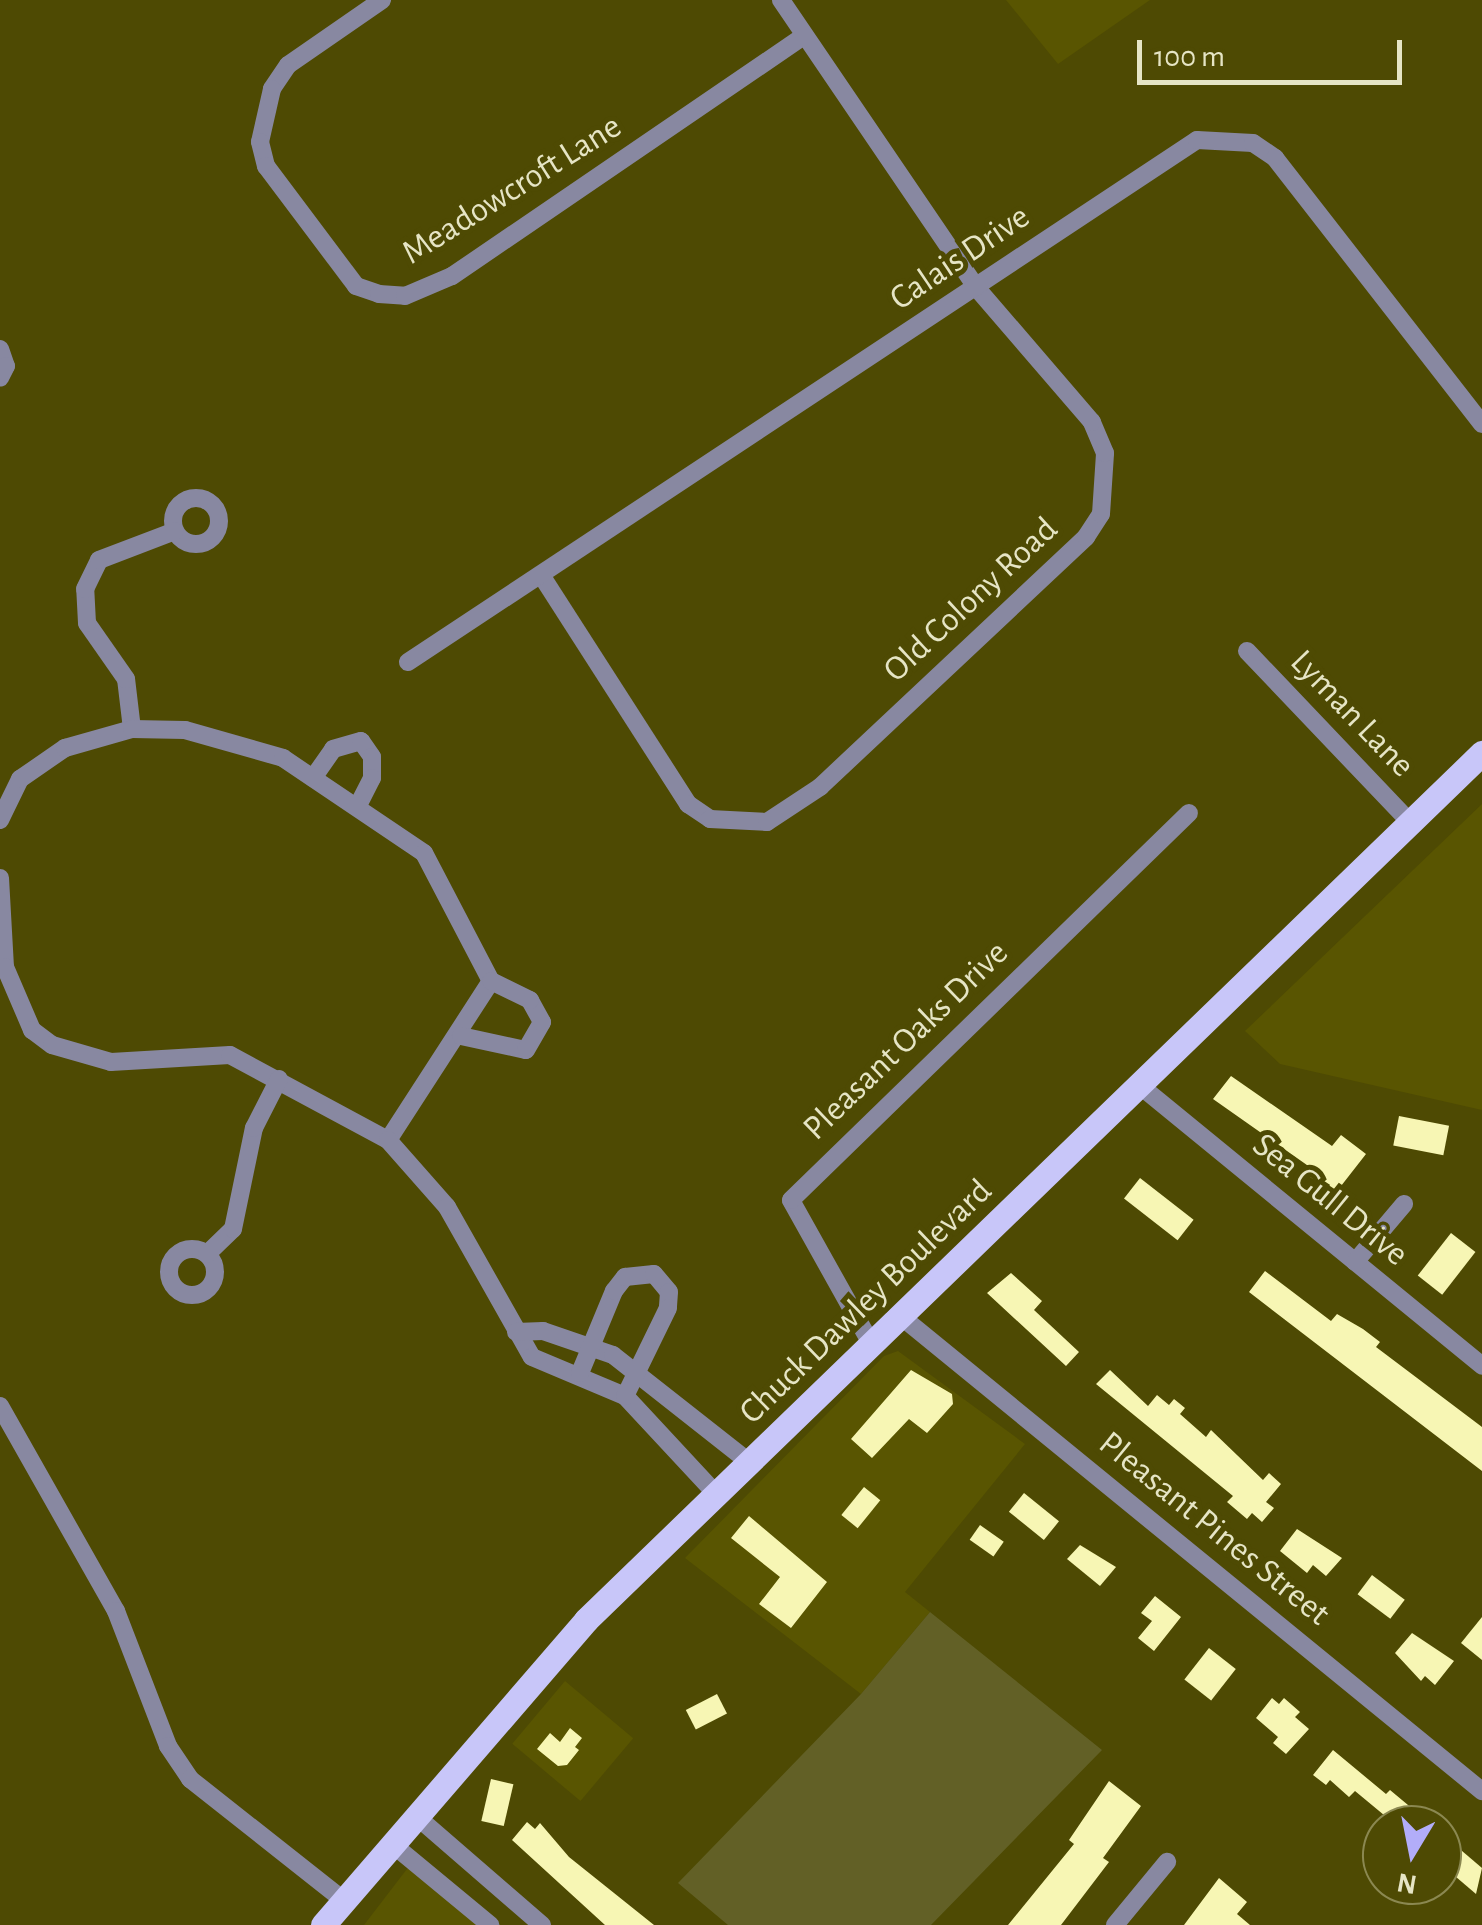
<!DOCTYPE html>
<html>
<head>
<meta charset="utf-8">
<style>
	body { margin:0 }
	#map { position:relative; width:1482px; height:1925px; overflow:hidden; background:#4e4a03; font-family:"Alegreya Sans",sans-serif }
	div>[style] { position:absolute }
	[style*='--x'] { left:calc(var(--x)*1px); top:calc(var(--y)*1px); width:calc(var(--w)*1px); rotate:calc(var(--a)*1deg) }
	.built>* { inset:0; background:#595501; transform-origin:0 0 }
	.green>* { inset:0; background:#626026 }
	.building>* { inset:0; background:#f7f6b4; transform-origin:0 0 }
	.minor>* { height:18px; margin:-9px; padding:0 9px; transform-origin:9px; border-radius:9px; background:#8888a1 }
	.minor>.ring { margin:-9px; padding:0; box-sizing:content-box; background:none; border:18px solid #8888a1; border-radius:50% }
	.primary>* { height:25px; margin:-12.5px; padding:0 12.5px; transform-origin:12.5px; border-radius:12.5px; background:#c8c6f9 }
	span { translate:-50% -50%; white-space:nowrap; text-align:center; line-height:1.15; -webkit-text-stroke:10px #4e4a03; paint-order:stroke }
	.street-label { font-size:35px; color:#e6e5c5 }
	.north { position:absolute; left:1362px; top:1805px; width:100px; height:100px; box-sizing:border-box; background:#4e4a03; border:2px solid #8b8851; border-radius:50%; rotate:190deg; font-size:28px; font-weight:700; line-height:40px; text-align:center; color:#e6e5c5 }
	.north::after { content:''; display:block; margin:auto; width:35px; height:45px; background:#b2adf9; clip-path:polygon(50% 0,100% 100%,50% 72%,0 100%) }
	.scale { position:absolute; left:1137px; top:40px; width:265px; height:45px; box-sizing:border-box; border:5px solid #e6e5c5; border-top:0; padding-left:12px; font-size:30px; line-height:35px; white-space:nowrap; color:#e6e5c5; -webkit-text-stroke:8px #4e4a03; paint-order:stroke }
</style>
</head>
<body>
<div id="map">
	<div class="built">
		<div style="clip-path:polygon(1006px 0,1150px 0,1058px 64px)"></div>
		<div style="clip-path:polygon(1482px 804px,1482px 1110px,1280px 1064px,1245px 1031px)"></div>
		<div style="clip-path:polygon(898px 1351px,1025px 1444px,905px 1592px,930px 1612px,861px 1694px,685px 1558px,884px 1356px)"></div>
		<div style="left:565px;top:1681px;width:89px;height:82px;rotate:40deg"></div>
		<div style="clip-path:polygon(410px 1865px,482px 1925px,364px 1925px)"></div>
	</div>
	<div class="green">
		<div style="clip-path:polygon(930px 1612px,1102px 1750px,931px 1925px,728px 1925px,678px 1883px,861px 1694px)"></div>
	</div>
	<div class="building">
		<div style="clip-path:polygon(1231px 1076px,1332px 1146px,1341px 1135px,1366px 1154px,1334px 1195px,1309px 1176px,1314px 1170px,1213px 1099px)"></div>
		<div style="left:1399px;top:1116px;width:51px;height:30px;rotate:11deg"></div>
		<div style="left:1140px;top:1178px;width:68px;height:26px;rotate:38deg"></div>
		<div style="left:1451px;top:1233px;width:31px;height:54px;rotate:38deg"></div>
		<div style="clip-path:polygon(1265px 1271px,1331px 1321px,1337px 1314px,1363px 1329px,1380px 1342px,1376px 1347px,1482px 1427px,1482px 1471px,1249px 1292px)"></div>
		<div style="clip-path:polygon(1011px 1273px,1042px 1301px,1034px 1310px,1079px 1352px,1066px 1366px,987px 1293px)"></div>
		<div style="clip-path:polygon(911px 1370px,952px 1394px,953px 1404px,927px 1433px,909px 1419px,872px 1458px,851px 1439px)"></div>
		<div style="clip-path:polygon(1110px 1370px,1148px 1406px,1157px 1395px,1169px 1405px,1174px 1399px,1185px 1408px,1180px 1414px,1206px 1437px,1211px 1430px,1263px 1480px,1269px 1473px,1281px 1484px,1266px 1502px,1274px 1508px,1262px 1522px,1252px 1513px,1247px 1519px,1227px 1502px,1233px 1496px,1096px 1384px)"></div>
		<div style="left:864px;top:1487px;width:21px;height:36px;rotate:39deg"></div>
		<div style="left:1024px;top:1493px;width:45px;height:24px;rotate:39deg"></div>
		<div style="clip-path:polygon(749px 1516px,827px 1582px,791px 1628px,759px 1604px,780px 1577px,731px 1538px)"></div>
		<div style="left:980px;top:1525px;width:29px;height:18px;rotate:35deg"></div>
		<div style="clip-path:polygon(1297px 1529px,1342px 1558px,1326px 1576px,1313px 1565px,1307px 1573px,1280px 1551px)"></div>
		<div style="clip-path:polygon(1080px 1545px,1116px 1567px,1100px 1586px,1067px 1559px)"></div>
		<div style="left:1372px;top:1575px;width:41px;height:24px;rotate:37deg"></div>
		<div style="clip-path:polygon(1155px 1596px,1181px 1617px,1154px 1651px,1138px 1638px,1152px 1621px,1141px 1613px)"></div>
		<div style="clip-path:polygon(1482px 1617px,1482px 1660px,1461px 1643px)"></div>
		<div style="clip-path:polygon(1412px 1633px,1454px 1661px,1435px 1685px,1425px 1676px,1421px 1681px,1395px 1653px)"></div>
		<div style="left:1209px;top:1648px;width:34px;height:40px;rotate:38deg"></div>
		<div style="left:717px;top:1694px;width:22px;height:35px;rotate:63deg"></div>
		<div style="clip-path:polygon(1272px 1698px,1279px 1704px,1284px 1698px,1300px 1712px,1295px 1717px,1309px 1729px,1286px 1754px,1273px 1743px,1278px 1737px,1256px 1718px)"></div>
		<div style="clip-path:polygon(570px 1728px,582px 1738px,575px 1747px,579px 1750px,567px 1765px,558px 1766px,537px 1749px,550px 1733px,560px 1742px)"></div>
		<div style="clip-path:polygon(1333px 1750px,1386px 1794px,1390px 1790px,1432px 1825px,1396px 1825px,1355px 1791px,1349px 1797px,1330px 1780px,1326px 1785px,1313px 1775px)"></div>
		<div style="left:491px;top:1779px;width:23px;height:43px;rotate:13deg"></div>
		<div style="clip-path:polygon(1109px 1781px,1141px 1806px,1103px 1858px,1109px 1862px,1061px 1925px,1008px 1925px,1074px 1844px,1069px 1840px)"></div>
		<div style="clip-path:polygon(527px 1822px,535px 1829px,540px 1823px,569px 1857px,654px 1925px,605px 1925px,512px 1840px)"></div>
		<div style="clip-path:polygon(1455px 1845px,1482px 1868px,1476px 1894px,1442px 1865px)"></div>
		<div style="clip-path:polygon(1219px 1878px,1247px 1902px,1237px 1914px,1250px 1925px,1184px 1925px)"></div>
	</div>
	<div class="minor">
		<div style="--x:382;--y:0;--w:114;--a:145.3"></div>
		<div style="--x:288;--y:65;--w:29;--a:124"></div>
		<div style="--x:272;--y:89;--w:54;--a:102.8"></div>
		<div style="--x:260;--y:142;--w:25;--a:76"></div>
		<div style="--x:266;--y:166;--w:150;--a:53.1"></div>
		<div style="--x:356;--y:286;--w:24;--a:19"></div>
		<div style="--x:379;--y:294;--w:26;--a:4"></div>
		<div style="--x:405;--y:296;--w:51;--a:-23.1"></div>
		<div style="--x:452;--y:276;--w:426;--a:-34.3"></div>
		<div style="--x:0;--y:349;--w:18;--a:71"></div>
		<div style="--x:6;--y:366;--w:13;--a:117"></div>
		<div class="ring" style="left:173px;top:498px;width:28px;height:28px"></div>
		<div style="--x:543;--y:578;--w:269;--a:57.3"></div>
		<div style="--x:688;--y:804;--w:27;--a:34"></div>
		<div style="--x:710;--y:819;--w:57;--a:3"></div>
		<div style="--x:767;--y:822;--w:64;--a:-33.4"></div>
		<div style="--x:820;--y:787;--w:365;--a:-43.2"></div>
		<div style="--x:1086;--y:537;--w:27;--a:-57"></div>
		<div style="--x:1101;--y:514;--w:61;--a:-86.2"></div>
		<div style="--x:1105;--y:453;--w:34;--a:-113"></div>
		<div style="--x:1092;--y:422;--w:178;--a:-130.7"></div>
		<div style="--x:976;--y:287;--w:347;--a:-124.2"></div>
		<div style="--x:1247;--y:651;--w:236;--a:46.4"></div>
		<div style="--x:408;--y:662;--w:946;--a:-33.49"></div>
		<div style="--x:1197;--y:140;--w:56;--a:3.1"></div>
		<div style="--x:1253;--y:143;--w:27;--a:34"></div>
		<div style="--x:1275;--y:158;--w:337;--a:52.1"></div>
		<div style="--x:132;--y:729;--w:50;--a:-96.8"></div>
		<div style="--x:126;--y:679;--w:68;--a:-124.9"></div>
		<div style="--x:87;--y:623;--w:34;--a:-93"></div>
		<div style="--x:85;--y:589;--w:32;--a:-64"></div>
		<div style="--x:99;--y:560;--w:81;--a:-20.9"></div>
		<div style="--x:313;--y:778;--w:35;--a:-55"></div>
		<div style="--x:333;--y:749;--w:29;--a:-16"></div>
		<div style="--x:361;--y:741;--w:19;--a:55"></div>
		<div style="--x:372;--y:757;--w:21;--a:90"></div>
		<div style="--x:372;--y:778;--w:31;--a:117"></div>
		<div style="--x:0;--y:820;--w:46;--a:-64"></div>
		<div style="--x:20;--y:779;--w:55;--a:-34.6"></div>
		<div style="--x:65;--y:748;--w:70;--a:-15.8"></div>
		<div style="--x:132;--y:729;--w:53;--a:1.1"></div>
		<div style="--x:185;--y:730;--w:102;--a:15.9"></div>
		<div style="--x:283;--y:758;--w:170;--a:34"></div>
		<div style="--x:424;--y:853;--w:144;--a:62.4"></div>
		<div style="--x:491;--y:981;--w:189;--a:122.9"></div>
		<div style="--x:0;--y:878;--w:89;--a:86.8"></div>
		<div style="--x:5;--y:967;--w:69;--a:66.8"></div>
		<div style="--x:32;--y:1030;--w:25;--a:37"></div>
		<div style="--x:52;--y:1045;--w:61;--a:16.1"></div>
		<div style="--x:111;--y:1062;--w:119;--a:-3.4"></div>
		<div style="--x:230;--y:1055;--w:179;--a:28.3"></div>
		<div style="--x:388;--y:1140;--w:89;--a:48.6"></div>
		<div style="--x:447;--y:1207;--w:172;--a:60.5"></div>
		<div style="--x:532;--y:1357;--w:101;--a:22.8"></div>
		<div style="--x:625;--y:1396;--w:134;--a:47.1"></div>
		<div style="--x:461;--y:1036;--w:66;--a:12.2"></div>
		<div style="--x:526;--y:1050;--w:32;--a:-60"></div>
		<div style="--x:542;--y:1022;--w:25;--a:-119"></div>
		<div style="--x:530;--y:1000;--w:43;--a:-154"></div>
		<div style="--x:1138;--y:1084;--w:445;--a:39.3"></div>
		<div class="ring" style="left:169px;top:1249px;width:28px;height:28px"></div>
		<div style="--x:207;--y:1254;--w:36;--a:-44"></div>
		<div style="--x:233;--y:1229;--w:103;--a:-78.3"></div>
		<div style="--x:254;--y:1128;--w:55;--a:-63"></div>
		<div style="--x:1355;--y:1262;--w:76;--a:-49.8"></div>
		<div style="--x:903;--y:1318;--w:748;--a:39.25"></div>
		<div style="--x:516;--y:1332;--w:27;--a:-2"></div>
		<div style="--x:543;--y:1331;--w:74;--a:18.9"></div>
		<div style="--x:613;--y:1355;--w:174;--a:38.2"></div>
		<div style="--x:873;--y:1347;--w:168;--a:-119.2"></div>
		<div style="--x:791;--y:1200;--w:555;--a:-44.2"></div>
		<div style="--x:580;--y:1373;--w:89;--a:-67.5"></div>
		<div style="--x:614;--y:1291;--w:18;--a:-52"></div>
		<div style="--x:625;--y:1277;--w:29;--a:-6"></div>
		<div style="--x:654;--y:1274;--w:23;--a:50"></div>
		<div style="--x:669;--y:1292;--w:16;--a:94"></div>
		<div style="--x:668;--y:1308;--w:98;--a:116"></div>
		<div style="--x:0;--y:1406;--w:236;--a:60.5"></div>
		<div style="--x:116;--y:1611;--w:145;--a:68.9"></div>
		<div style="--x:168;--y:1746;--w:40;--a:56"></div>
		<div style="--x:190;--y:1779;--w:195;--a:38.3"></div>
		<div style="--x:415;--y:1815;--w:168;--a:40.9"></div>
		<div style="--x:391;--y:1843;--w:129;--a:39.6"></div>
		<div style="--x:1115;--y:1925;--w:82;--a:-50.5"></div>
	</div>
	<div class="primary">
		<div style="--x:323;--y:1925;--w:403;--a:-49.2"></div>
		<div style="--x:586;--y:1620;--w:1247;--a:-44.06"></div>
	</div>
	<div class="street-label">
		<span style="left:512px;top:190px;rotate:-32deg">Meadowcroft Lane</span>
		<span style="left:960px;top:258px;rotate:-34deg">Calais Drive</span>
		<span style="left:971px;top:600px;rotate:-43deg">Old Colony Road</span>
		<span style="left:1352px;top:714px;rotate:46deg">Lyman Lane</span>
		<span style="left:906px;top:1041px;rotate:-44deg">Pleasant Oaks Drive</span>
		<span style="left:1330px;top:1200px;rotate:39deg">Sea Gull Drive</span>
		<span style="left:866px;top:1302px;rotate:-44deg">Chuck Dawley Boulevard</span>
		<span style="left:1214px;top:1529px;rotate:39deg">Pleasant Pines Street</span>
	</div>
	<div class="north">N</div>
	<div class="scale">100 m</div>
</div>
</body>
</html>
